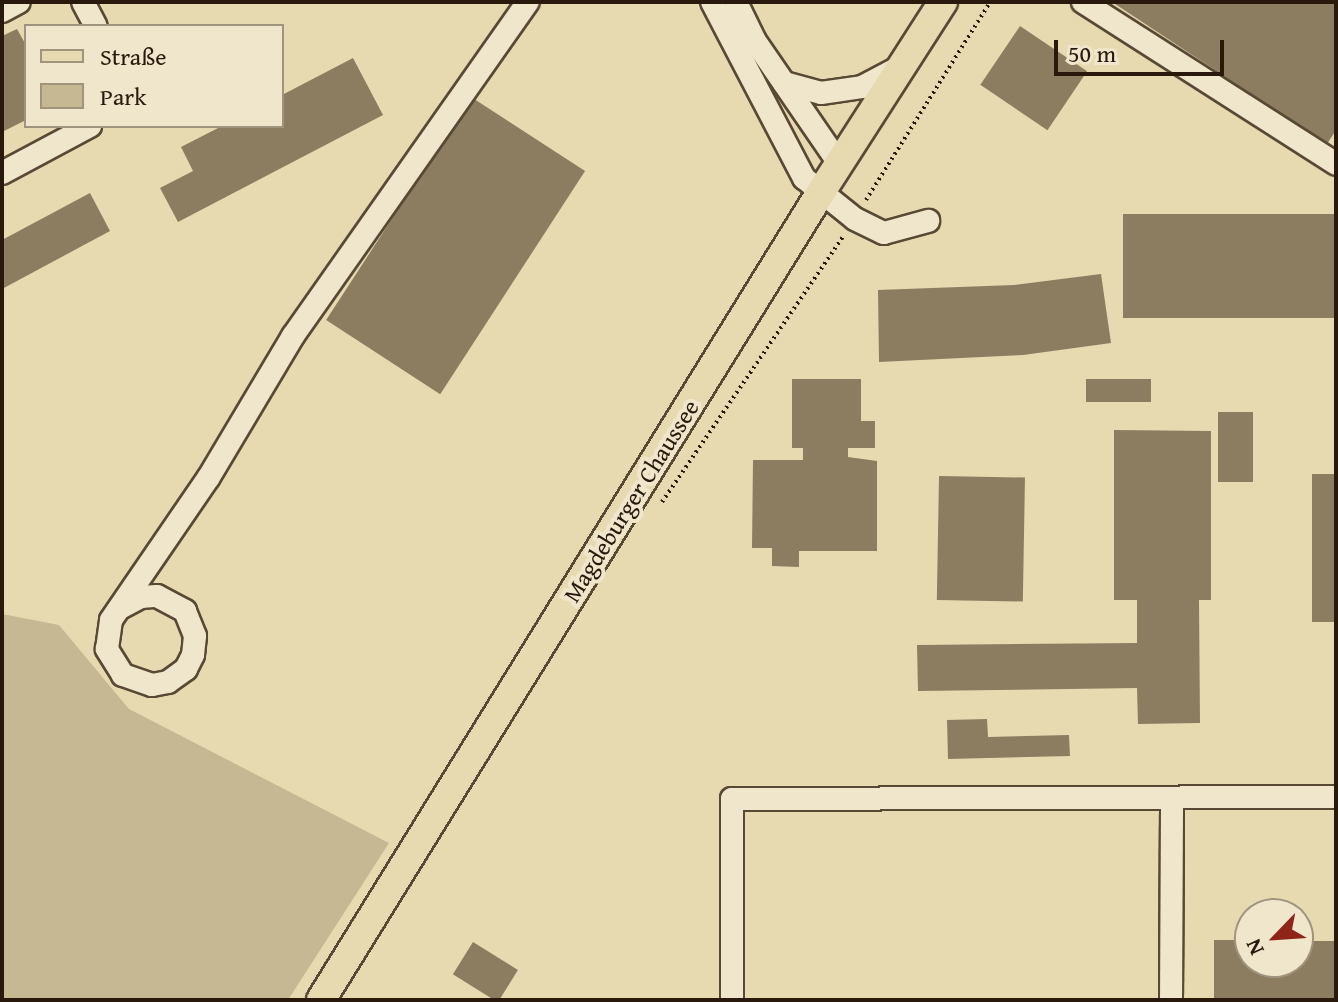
<!DOCTYPE html>
<html>
<head>
<meta charset="utf-8">
<style>
	body { margin:0 }
	#map { position:relative; width:1338px; height:1002px; overflow:hidden; background:#e7d9b0; font-family:"Gentium Book Plus",serif }
	div>[style] { position:absolute }
	[style*='--x'] { left:calc(var(--x)*1px); top:calc(var(--y)*1px); width:calc(var(--w)*1px); rotate:calc(var(--a)*1deg) }
	.green>* { inset:0; background:#c7b894 }
	.building>* { inset:0; background:#8c7d61; transform-origin:0 0 }
	.path>* { height:4px; margin-top:-2px; transform-origin:0; background:repeating-linear-gradient(90deg,#29190c 0 2px,transparent 0 6px) }
	.roads { filter:drop-shadow(2px 0 #584935) drop-shadow(-2px 0 #584935) drop-shadow(0 2px #584935) drop-shadow(0 -2px #584935) }
	.minor>* { height:22px; margin:-11px; padding:0 11px; transform-origin:11px; border-radius:11px; background:#efe6cc }
	.major>* { height:28px; margin:-14px; padding:0 14px; transform-origin:14px; border-radius:14px; background:#e7d9b0 }
	span { translate:-50% -50%; white-space:nowrap; text-align:center; line-height:1.15; -webkit-text-stroke:8px #efe6cc; paint-order:stroke }
	.street-label { font-size:24px; color:#29190c }
	.frame { position:absolute; inset:0; border:4px solid #29190c; pointer-events:none }
	.legend { position:absolute; left:24px; top:24px; width:260px; height:104px; box-sizing:border-box; background:#efe6cc; border:2px solid #a0947f; margin:0; padding:10px 14px; list-style:none; font-size:24px; color:#29190c }
	.legend li { display:flex; align-items:center; gap:16px; height:40px }
	.legend b { width:40px; border:2px solid #a0947f }
	.north { position:absolute; left:1234px; top:898px; width:80px; height:80px; box-sizing:border-box; background:#efe6cc; border:2px solid #a0947f; border-radius:50%; rotate:245deg; font-size:22px; font-weight:700; line-height:32px; text-align:center; color:#29190c }
	.north::after { content:''; display:block; margin:auto; width:28px; height:36px; background:#8f2418; clip-path:polygon(50% 0,100% 100%,50% 72%,0 100%) }
	.scale { position:absolute; left:1054px; top:40px; width:170px; height:36px; box-sizing:border-box; border:4px solid #29190c; border-top:0; padding-left:10px; font-size:24px; line-height:28px; white-space:nowrap; color:#29190c; -webkit-text-stroke:6px #efe6cc; paint-order:stroke }
</style>
</head>
<body>
<div id="map">
	<div class="green">
		<div style="clip-path:polygon(2px 614px,59px 625px,129px 709px,389px 843px,288px 1000px,2px 1000px)"></div>
	</div>
	<div class="building">
		<div style="clip-path:polygon(1112px 2px,1336px 2px,1336px 130px,1327px 144px)"></div>
		<div style="left:1020px;top:26px;width:81px;height:71px;rotate:34deg"></div>
		<div style="clip-path:polygon(17px 29px,26px 45px,26px 120px,2px 132px,2px 36px)"></div>
		<div style="clip-path:polygon(353px 58px,383px 115px,178px 222px,160px 188px,193px 171px,181px 147px,222px 126px,282px 126px,282px 95px)"></div>
		<div style="left:471px;top:97px;width:136px;height:266px;rotate:33deg"></div>
		<div style="clip-path:polygon(90px 193px,110px 231px,2px 289px,2px 240px)"></div>
		<div style="left:1123px;top:214px;width:213px;height:104px"></div>
		<div style="clip-path:polygon(1101px 274px,1111px 343px,1023px 355px,879px 362px,878px 290px,1014px 285px)"></div>
		<div style="clip-path:polygon(792px 379px,861px 379px,861px 421px,875px 421px,875px 448px,848px 448px,848px 457px,877px 461px,877px 551px,799px 551px,799px 567px,772px 566px,772px 548px,752px 548px,753px 460px,803px 460px,803px 448px,792px 448px)"></div>
		<div style="left:1086px;top:379px;width:65px;height:23px"></div>
		<div style="left:1218px;top:412px;width:35px;height:70px"></div>
		<div style="clip-path:polygon(1114px 430px,1211px 431px,1211px 600px,1199px 600px,1200px 723px,1138px 724px,1137px 688px,918px 691px,917px 645px,1137px 643px,1137px 600px,1114px 600px)"></div>
		<div style="left:1312px;top:474px;width:24px;height:148px"></div>
		<div style="left:939px;top:476px;width:86px;height:124px;rotate:1deg"></div>
		<div style="clip-path:polygon(987px 719px,988px 737px,1069px 735px,1070px 756px,948px 759px,947px 720px)"></div>
		<div style="clip-path:polygon(1214px 940px,1250px 940px,1250px 962px,1298px 962px,1298px 941px,1336px 941px,1336px 1000px,1214px 1000px)"></div>
		<div style="left:473px;top:942px;width:53px;height:38px;rotate:32deg"></div>
	</div>
	<div class="path">
		<div style="--x:866;--y:200;--w:234;--a:-57.9"></div>
		<div style="--x:662;--y:502;--w:323;--a:-55.7"></div>
	</div>
	<div class="roads">
		<div class="minor">
			<div style="--x:83;--y:2;--w:27;--a:62"></div>
			<div style="--x:712;--y:2;--w:199;--a:62.4"></div>
			<div style="--x:804;--y:178;--w:65;--a:38.8"></div>
			<div style="--x:855;--y:219;--w:32;--a:26"></div>
			<div style="--x:884;--y:233;--w:46;--a:-15.3"></div>
			<div style="--x:736;--y:2;--w:43;--a:64"></div>
			<div style="--x:755;--y:41;--w:148;--a:55.5"></div>
			<div style="--x:1083;--y:2;--w:300;--a:32.6"></div>
			<div style="--x:2;--y:11;--w:19;--a:-28"></div>
			<div style="--x:784;--y:83;--w:38;--a:15"></div>
			<div style="--x:821;--y:93;--w:41;--a:-8.3"></div>
			<div style="--x:862;--y:87;--w:45;--a:-27.7"></div>
			<div style="--x:2;--y:173;--w:100;--a:-28.1"></div>
			<div style="--x:120;--y:608;--w:24;--a:-28"></div>
			<div style="--x:141;--y:597;--w:16;--a:-4"></div>
			<div style="--x:157;--y:596;--w:32;--a:28"></div>
			<div style="--x:185;--y:611;--w:27;--a:68"></div>
			<div style="--x:195;--y:636;--w:19;--a:96"></div>
			<div style="--x:193;--y:655;--w:16;--a:117"></div>
			<div style="--x:186;--y:669;--w:22;--a:144"></div>
			<div style="--x:168;--y:682;--w:16;--a:169"></div>
			<div style="--x:152;--y:685;--w:31;--a:-161"></div>
			<div style="--x:123;--y:675;--w:31;--a:-122"></div>
			<div style="--x:107;--y:649;--w:29;--a:-82"></div>
			<div style="--x:111;--y:620;--w:173;--a:-55.6"></div>
			<div style="--x:209;--y:477;--w:164;--a:-59.2"></div>
			<div style="--x:293;--y:336;--w:408;--a:-54.9"></div>
			<div style="--x:732;--y:1000;--w:201;--a:-90"></div>
			<div style="--x:732;--y:799;--w:604;--a:-0.19"></div>
			<div style="--x:1171;--y:1000;--w:202;--a:-89.7"></div>
		</div>
		<div class="major">
			<div style="--x:321;--y:1000;--w:950;--a:-58.25"></div>
			<div style="--x:821;--y:192;--w:226;--a:-57.3"></div>
		</div>
	</div>
	<div class="street-label">
		<span style="left:631px;top:501px;rotate:-58deg">Magdeburger Chaussee</span>
	</div>
	<div class="frame"></div>
	<ul class="legend">
	<li><b style="height:10px;background:#e7d9b0"></b>Straße</li>
	<li><b style="height:22px;background:#c7b894"></b>Park</li>
	</ul>
	<div class="north">N</div>
	<div class="scale">50 m</div>
</div>
</body>
</html>
